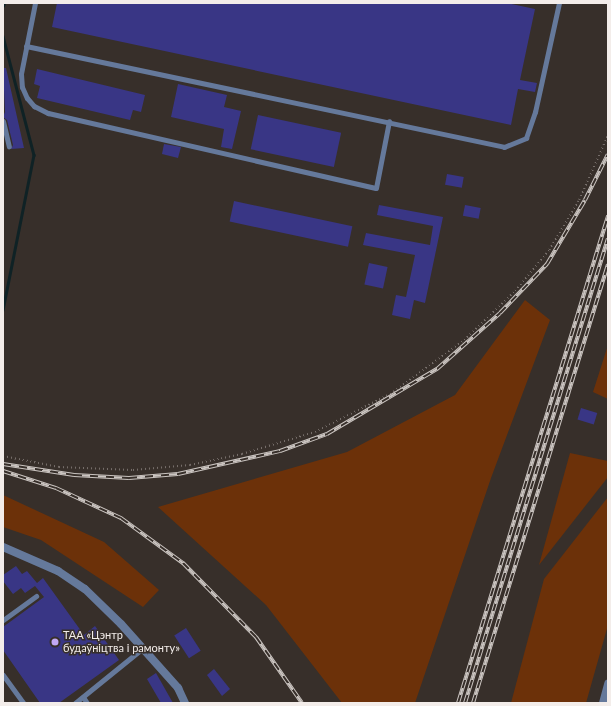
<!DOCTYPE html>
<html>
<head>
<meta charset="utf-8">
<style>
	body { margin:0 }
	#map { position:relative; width:611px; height:706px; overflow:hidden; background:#372f2a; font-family:Lato,sans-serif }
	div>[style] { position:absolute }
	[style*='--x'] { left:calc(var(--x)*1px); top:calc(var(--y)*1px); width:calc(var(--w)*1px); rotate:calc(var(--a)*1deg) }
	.green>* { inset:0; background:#6c3109 }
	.stream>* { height:2.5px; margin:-1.25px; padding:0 1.25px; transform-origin:1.25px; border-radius:1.25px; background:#0f2225 }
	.building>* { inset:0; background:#393685; transform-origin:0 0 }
	.path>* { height:1.5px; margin-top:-0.75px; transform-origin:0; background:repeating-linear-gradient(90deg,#766e6a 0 1px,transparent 0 4px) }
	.service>* { height:5px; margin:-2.5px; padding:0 2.5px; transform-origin:2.5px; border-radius:2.5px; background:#65799b }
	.minor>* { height:8px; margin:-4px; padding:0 4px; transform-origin:4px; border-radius:4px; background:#65799b }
	.rail>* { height:4px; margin-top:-2px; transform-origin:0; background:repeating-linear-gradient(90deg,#372f2a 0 8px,#cbc5c1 0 16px); box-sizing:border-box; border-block:1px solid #cbc5c1 }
	.dots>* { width:11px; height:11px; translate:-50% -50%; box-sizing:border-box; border:2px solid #372f2a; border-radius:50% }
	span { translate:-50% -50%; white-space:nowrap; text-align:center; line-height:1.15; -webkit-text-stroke:3px #372f2a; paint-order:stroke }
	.poi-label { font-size:11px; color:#f3edea }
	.left { translate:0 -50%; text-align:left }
	.frame { position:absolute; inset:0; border:4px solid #f3edea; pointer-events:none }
</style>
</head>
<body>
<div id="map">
	<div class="green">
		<div style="clip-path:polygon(525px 300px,550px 320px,491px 478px,415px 703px,342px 703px,266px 605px,158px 507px,347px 452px,455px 395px)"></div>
		<div style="clip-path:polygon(608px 345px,608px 399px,593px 392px)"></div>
		<div style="clip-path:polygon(570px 453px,608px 461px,608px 477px,539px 565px)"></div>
		<div style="clip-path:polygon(3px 495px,104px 542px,159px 590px,143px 607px,41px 540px,3px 527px)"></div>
		<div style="clip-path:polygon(608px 497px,608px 625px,586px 703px,511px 703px,544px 579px)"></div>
	</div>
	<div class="stream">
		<div style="--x:3;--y:6;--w:3;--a:-72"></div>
		<div style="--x:3;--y:36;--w:123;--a:75.4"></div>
		<div style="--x:34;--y:155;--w:158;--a:101.3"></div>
	</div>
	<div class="building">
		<div style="clip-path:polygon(57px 3px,507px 3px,535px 9px,520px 80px,537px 83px,535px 92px,518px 89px,511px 125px,52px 27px)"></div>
		<div style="clip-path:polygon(3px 68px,6px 68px,24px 148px,11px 149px,13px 145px,7px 120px,3px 117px,5px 112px)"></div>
		<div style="clip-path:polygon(37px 69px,145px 95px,141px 112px,133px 110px,130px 120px,37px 98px,40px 86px,34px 84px)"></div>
		<div style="clip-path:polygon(178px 84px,227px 95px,224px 107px,241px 111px,232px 149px,221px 147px,224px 129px,171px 117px)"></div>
		<div style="left:258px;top:115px;width:85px;height:35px;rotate:12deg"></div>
		<div style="clip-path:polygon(164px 144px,181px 147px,178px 158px,162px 154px)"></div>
		<div style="left:447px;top:174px;width:17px;height:11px;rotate:10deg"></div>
		<div style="left:234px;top:201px;width:121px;height:21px;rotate:12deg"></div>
		<div style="clip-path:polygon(379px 205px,443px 217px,425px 303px,414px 300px,410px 319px,392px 315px,396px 295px,406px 297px,415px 255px,363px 245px,366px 233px,430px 245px,433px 226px,377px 215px)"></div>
		<div style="left:465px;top:205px;width:16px;height:11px;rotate:11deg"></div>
		<div style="left:369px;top:263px;width:19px;height:22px;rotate:12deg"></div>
		<div style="left:581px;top:408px;width:17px;height:12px;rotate:17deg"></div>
		<div style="clip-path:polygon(16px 566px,22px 574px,27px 571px,37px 583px,43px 578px,84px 635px,95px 626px,119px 660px,59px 703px,40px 703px,3px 650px,3px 627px,44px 597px,35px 586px,25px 593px,21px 588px,13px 594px,3px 581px,3px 575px)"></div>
		<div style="left:186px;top:628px;width:27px;height:14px;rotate:57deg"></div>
		<div style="clip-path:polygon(214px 669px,230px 689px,222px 696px,207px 675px)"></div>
		<div style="clip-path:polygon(156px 673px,173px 703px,161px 703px,147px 679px)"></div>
	</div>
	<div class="path">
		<div style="--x:3;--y:456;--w:57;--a:11.1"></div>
		<div style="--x:59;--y:467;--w:74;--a:2.3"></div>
		<div style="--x:133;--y:470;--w:57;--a:-5"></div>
		<div style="--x:190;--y:465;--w:53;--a:-11.9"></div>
		<div style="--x:242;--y:454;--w:76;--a:-16.8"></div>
		<div style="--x:315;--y:432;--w:84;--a:-26.9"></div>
		<div style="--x:390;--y:394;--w:92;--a:-36.1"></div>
		<div style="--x:464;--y:340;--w:71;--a:-43.9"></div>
		<div style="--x:515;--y:291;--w:53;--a:-50.3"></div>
		<div style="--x:549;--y:250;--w:58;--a:-59"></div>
		<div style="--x:579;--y:200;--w:71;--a:-66"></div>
	</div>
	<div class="service">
		<div style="--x:35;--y:3;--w:72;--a:101.2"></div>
		<div style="--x:21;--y:74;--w:13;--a:86"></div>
		<div style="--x:22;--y:87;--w:12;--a:66"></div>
		<div style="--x:27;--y:98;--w:11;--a:49"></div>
		<div style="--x:34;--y:106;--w:16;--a:27"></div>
		<div style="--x:48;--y:113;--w:336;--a:12.9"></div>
		<div style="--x:376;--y:188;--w:68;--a:-79"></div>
		<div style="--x:26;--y:46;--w:489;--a:11.9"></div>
		<div style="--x:504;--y:147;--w:24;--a:-22"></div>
		<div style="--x:526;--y:138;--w:28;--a:-71"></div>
		<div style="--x:535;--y:112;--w:112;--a:-77.6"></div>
		<div style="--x:3;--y:121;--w:26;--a:77"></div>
		<div style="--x:3;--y:620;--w:41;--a:-36"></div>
		<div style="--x:3;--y:675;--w:34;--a:54"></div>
		<div style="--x:83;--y:697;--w:7;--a:56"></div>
		<div style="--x:75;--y:703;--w:87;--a:-39"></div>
	</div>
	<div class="minor">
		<div style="--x:3;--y:547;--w:60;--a:23.6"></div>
		<div style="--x:58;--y:571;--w:32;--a:34"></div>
		<div style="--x:85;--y:589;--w:50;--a:44.2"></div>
		<div style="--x:121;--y:624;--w:86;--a:48.3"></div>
		<div style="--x:178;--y:688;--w:17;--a:65"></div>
		<div style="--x:603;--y:703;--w:20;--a:-75"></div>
	</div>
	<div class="rail">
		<div style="--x:3;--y:464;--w:72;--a:8.8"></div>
		<div style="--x:74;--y:475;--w:55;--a:3.1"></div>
		<div style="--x:129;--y:478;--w:49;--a:-4.7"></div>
		<div style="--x:178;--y:474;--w:105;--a:-12.7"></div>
		<div style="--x:280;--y:451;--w:50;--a:-19.9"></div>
		<div style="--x:327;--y:434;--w:128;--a:-30.6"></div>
		<div style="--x:437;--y:369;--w:84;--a:-41.6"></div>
		<div style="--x:500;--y:313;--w:68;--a:-46.2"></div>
		<div style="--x:547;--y:264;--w:74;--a:-59.3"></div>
		<div style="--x:585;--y:200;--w:51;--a:-63.4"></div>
		<div style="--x:3;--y:471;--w:56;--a:17.8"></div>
		<div style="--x:56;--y:488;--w:72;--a:24.8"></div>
		<div style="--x:121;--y:518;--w:77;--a:36"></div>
		<div style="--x:183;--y:563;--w:104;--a:45.4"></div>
		<div style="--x:256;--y:637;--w:80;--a:55.1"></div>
		<div style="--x:458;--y:703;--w:510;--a:-72.88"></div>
		<div style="--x:465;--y:703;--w:486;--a:-72.9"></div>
		<div style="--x:473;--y:703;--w:459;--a:-72.9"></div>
	</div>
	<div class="dots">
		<div style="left:55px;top:642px;background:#c1a8f3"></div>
	</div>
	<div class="poi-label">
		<span class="left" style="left:63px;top:642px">ТАА «Цэнтр<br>будаўніцтва і рамонту»</span>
	</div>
	<div class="frame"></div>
</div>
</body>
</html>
